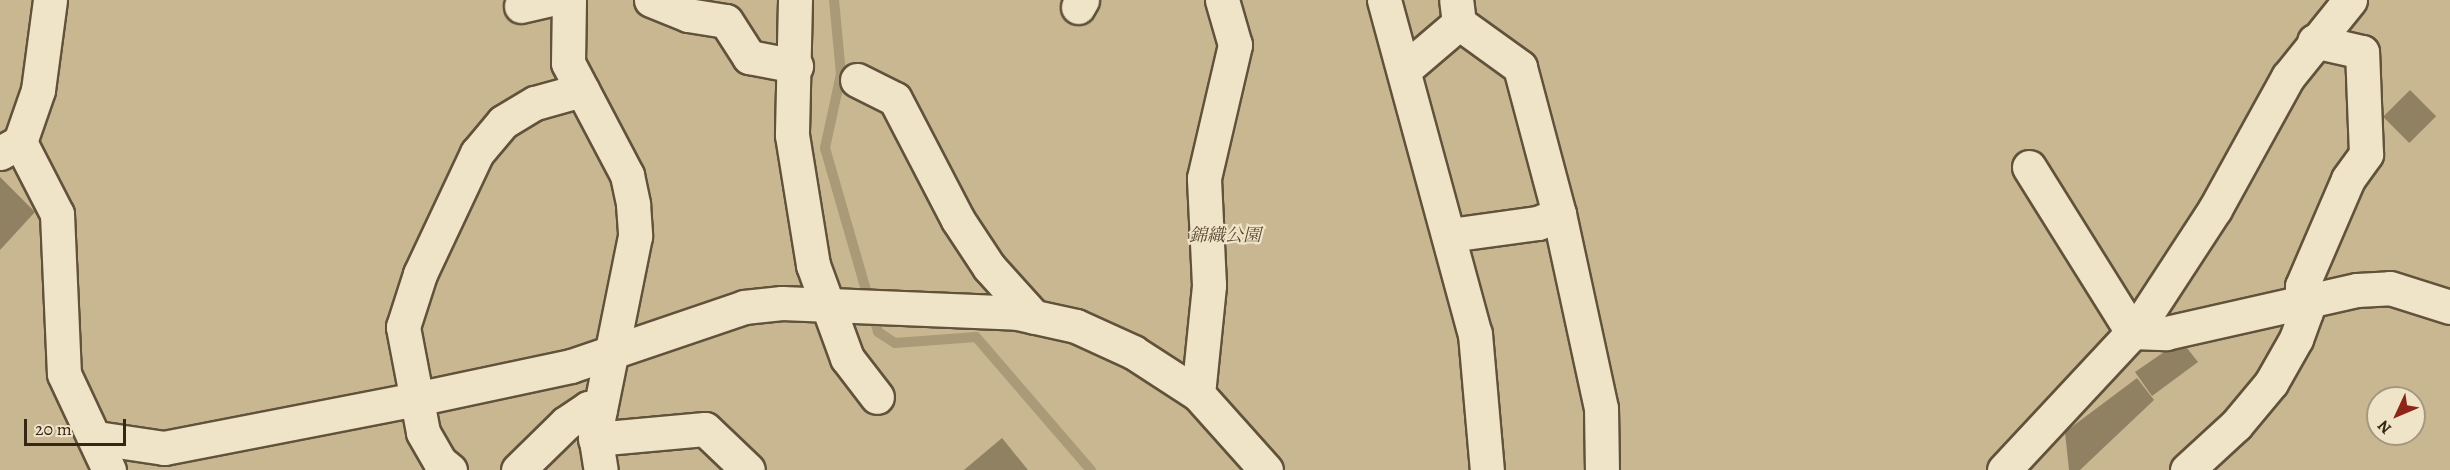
<!DOCTYPE html>
<html>
<head>
<meta charset="utf-8">
<style>
	body { margin:0 }
	#map { position:relative; width:2450px; height:470px; overflow:hidden; background:#e6d5aa; font-family:Alegreya,"Noto Serif JP",serif }
	div>[style] { position:absolute }
	[style*='--x'] { left:calc(var(--x)*1px); top:calc(var(--y)*1px); width:calc(var(--w)*1px); rotate:calc(var(--a)*1deg) }
	.green>* { inset:0; background:#c8b791 }
	.stream>* { height:10px; margin:-5px; padding:0 5px; transform-origin:5px; border-radius:5px; background:#aa9a78 }
	.building>* { inset:0; background:#918163; transform-origin:0 0 }
	.roads { filter:drop-shadow(2px 0 #61523b) drop-shadow(-2px 0 #61523b) drop-shadow(0 2px #61523b) drop-shadow(0 -2px #61523b) }
	.street>* { height:33px; margin:-16.5px; padding:0 16.5px; transform-origin:16.5px; border-radius:16.5px; background:#efe4c8 }
	span { translate:-50% -50%; white-space:nowrap; text-align:center; line-height:1.15; -webkit-text-stroke:4.5px #efe4c8; paint-order:stroke }
	.park-label { font-size:18px; color:#5a4a35; font-style:italic }
	.north { position:absolute; left:2366px; top:386px; width:60px; height:60px; box-sizing:border-box; background:#efe4c8; border:2px solid #a59881; border-radius:50%; rotate:226deg; font-size:16px; font-weight:700; line-height:24px; text-align:center; color:#352616 }
	.north::after { content:''; display:block; margin:auto; width:21px; height:27px; background:#8f2418; clip-path:polygon(50% 0,100% 100%,50% 72%,0 100%) }
	.scale { position:absolute; left:24px; top:419px; width:102px; height:27px; box-sizing:border-box; border:3px solid #352616; border-top:0; padding-left:8px; font-size:18px; line-height:21px; white-space:nowrap; color:#352616; -webkit-text-stroke:4px #efe4c8; paint-order:stroke }
</style>
</head>
<body>
<div id="map">
	<div class="green">
		<div style="clip-path:polygon(evenodd,0 0,2450px 0,2450px 470px,0 470px,0 0,2378px 398px,2414px 398px,2414px 434px,2378px 434px,2378px 398px)"></div>
	</div>
	<div class="stream">
		<div style="--x:834;--y:0;--w:74;--a:84.6"></div>
		<div style="--x:841;--y:74;--w:76;--a:102.2"></div>
		<div style="--x:825;--y:148;--w:191;--a:73.9"></div>
		<div style="--x:878;--y:332;--w:20;--a:33"></div>
		<div style="--x:895;--y:343;--w:81;--a:-4.2"></div>
		<div style="--x:976;--y:337;--w:176;--a:49.2"></div>
	</div>
	<div class="building">
		<div style="left:2410px;top:90px;width:37px;height:38px;rotate:45deg"></div>
		<div style="clip-path:polygon(0 177px,35px 212px,0 250px)"></div>
		<div style="clip-path:polygon(2187px 348px,2198px 362px,2152px 396px,2135px 372px,2164px 352px)"></div>
		<div style="clip-path:polygon(2137px 378px,2154px 400px,2080px 470px,2069px 470px,2065px 432px)"></div>
		<div style="clip-path:polygon(1002px 438px,1028px 470px,964px 470px)"></div>
	</div>
	<div class="roads">
		<div class="street">
			<div style="--x:569;--y:0;--w:63;--a:90.9"></div>
			<div style="--x:568;--y:63;--w:127;--a:62.2"></div>
			<div style="--x:627;--y:175;--w:30;--a:78"></div>
			<div style="--x:633;--y:204;--w:32;--a:86"></div>
			<div style="--x:635;--y:236;--w:202;--a:101.4"></div>
			<div style="--x:595;--y:434;--w:36;--a:81"></div>
			<div style="--x:651;--y:0;--w:40;--a:22"></div>
			<div style="--x:688;--y:15;--w:38;--a:9"></div>
			<div style="--x:726;--y:21;--w:43;--a:57.4"></div>
			<div style="--x:749;--y:57;--w:48;--a:10.8"></div>
			<div style="--x:795;--y:0;--w:135;--a:91.3"></div>
			<div style="--x:792;--y:135;--w:132;--a:80.8"></div>
			<div style="--x:813;--y:265;--w:99;--a:69.9"></div>
			<div style="--x:847;--y:358;--w:49;--a:52.4"></div>
			<div style="--x:1384;--y:0;--w:346;--a:74.8"></div>
			<div style="--x:1475;--y:334;--w:137;--a:85"></div>
			<div style="--x:521;--y:6;--w:28;--a:-13"></div>
			<div style="--x:1078;--y:7;--w:8;--a:-60"></div>
			<div style="--x:1404;--y:70;--w:72;--a:-40.5"></div>
			<div style="--x:1459;--y:23;--w:23;--a:-97"></div>
			<div style="--x:857;--y:80;--w:42;--a:26.6"></div>
			<div style="--x:895;--y:99;--w:136;--a:62.5"></div>
			<div style="--x:958;--y:220;--w:56;--a:56.6"></div>
			<div style="--x:989;--y:267;--w:67;--a:48"></div>
			<div style="--x:20;--y:142;--w:81;--a:62.8"></div>
			<div style="--x:57;--y:214;--w:160;--a:87.5"></div>
			<div style="--x:64;--y:374;--w:106;--a:64.9"></div>
			<div style="--x:0;--y:153;--w:23;--a:-29"></div>
			<div style="--x:20;--y:142;--w:55;--a:-70.9"></div>
			<div style="--x:38;--y:90;--w:91;--a:-82.4"></div>
			<div style="--x:2029;--y:167;--w:195;--a:58"></div>
			<div style="--x:1559;--y:214;--w:198;--a:77.8"></div>
			<div style="--x:1601;--y:408;--w:62;--a:89.1"></div>
			<div style="--x:1450;--y:235;--w:89;--a:-7.8"></div>
			<div style="--x:1538;--y:223;--w:23;--a:-23"></div>
			<div style="--x:1559;--y:214;--w:152;--a:-104.9"></div>
			<div style="--x:1520;--y:67;--w:75;--a:-144.2"></div>
			<div style="--x:2132;--y:332;--w:34;--a:2"></div>
			<div style="--x:2166;--y:333;--w:196;--a:-12.7"></div>
			<div style="--x:2357;--y:290;--w:33;--a:-3"></div>
			<div style="--x:2390;--y:288;--w:63;--a:17.6"></div>
			<div style="--x:1198;--y:394;--w:110;--a:-84.2"></div>
			<div style="--x:1209;--y:285;--w:107;--a:-92.7"></div>
			<div style="--x:1204;--y:178;--w:137;--a:-76.9"></div>
			<div style="--x:1235;--y:45;--w:47;--a:-106.1"></div>
			<div style="--x:97;--y:438;--w:68;--a:8.5"></div>
			<div style="--x:164;--y:448;--w:257;--a:-11"></div>
			<div style="--x:416;--y:399;--w:158;--a:-12"></div>
			<div style="--x:571;--y:366;--w:183;--a:-18.8"></div>
			<div style="--x:744;--y:307;--w:38;--a:-6"></div>
			<div style="--x:782;--y:303;--w:235;--a:2.4"></div>
			<div style="--x:1017;--y:313;--w:60;--a:12.4"></div>
			<div style="--x:1076;--y:326;--w:63;--a:24.5"></div>
			<div style="--x:1133;--y:352;--w:77;--a:32.9"></div>
			<div style="--x:1198;--y:394;--w:102;--a:48.2"></div>
			<div style="--x:595;--y:439;--w:110;--a:-5.2"></div>
			<div style="--x:705;--y:429;--w:59;--a:43.6"></div>
			<div style="--x:450;--y:470;--w:13;--a:-141"></div>
			<div style="--x:440;--y:462;--w:34;--a:-120"></div>
			<div style="--x:423;--y:432;--w:107;--a:-100.8"></div>
			<div style="--x:403;--y:327;--w:56;--a:-72.2"></div>
			<div style="--x:420;--y:274;--w:134;--a:-64.8"></div>
			<div style="--x:477;--y:153;--w:40;--a:-50"></div>
			<div style="--x:503;--y:122;--w:37;--a:-31"></div>
			<div style="--x:535;--y:103;--w:49;--a:-15.5"></div>
			<div style="--x:518;--y:470;--w:67;--a:-44.4"></div>
			<div style="--x:566;--y:423;--w:27;--a:-34"></div>
			<div style="--x:588;--y:408;--w:12;--a:9"></div>
			<div style="--x:2004;--y:470;--w:200;--a:-47"></div>
			<div style="--x:2140;--y:324;--w:137;--a:-56.9"></div>
			<div style="--x:2215;--y:209;--w:151;--a:-61.1"></div>
			<div style="--x:2288;--y:77;--w:99;--a:-51.2"></div>
			<div style="--x:2187;--y:470;--w:67;--a:-42.6"></div>
			<div style="--x:2236;--y:425;--w:55;--a:-50.2"></div>
			<div style="--x:2271;--y:383;--w:51;--a:-60.4"></div>
			<div style="--x:2296;--y:339;--w:29;--a:-70"></div>
			<div style="--x:2306;--y:312;--w:26;--a:-99"></div>
			<div style="--x:2302;--y:286;--w:116;--a:-66.7"></div>
			<div style="--x:2348;--y:179;--w:31;--a:-54"></div>
			<div style="--x:2366;--y:154;--w:102;--a:-92.2"></div>
			<div style="--x:2362;--y:52;--w:49;--a:-167.1"></div>
		</div>
	</div>
	<div class="park-label">
		<span style="left:1225px;top:235px">錦織公園</span>
	</div>
	<div class="north">N</div>
	<div class="scale">20 m</div>
</div>
</body>
</html>
